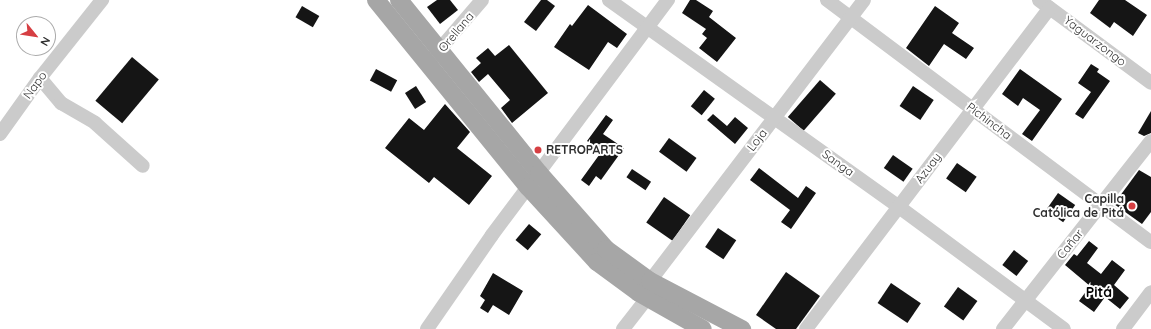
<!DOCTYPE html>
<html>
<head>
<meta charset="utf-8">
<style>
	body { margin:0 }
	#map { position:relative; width:1151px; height:329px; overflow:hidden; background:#fff; font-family:Quicksand,sans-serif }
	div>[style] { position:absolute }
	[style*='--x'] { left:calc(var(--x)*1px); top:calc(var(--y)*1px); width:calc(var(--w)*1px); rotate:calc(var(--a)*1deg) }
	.building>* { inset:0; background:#151515; transform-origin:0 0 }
	.minor>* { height:14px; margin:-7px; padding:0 7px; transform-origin:7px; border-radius:7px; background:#cbcbcb }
	.major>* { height:18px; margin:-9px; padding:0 9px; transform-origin:9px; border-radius:9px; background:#a6a6a6 }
	.dots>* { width:11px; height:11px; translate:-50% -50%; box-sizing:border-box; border:2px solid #fff; border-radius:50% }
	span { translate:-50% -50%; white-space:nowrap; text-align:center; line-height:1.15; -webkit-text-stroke:4px #fff; paint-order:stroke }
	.street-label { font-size:12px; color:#2e2e2e }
	.poi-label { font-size:12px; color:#2e2e2e; font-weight:700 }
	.left { translate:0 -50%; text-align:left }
	.right { translate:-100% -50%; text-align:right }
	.quarter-label { font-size:14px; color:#000; font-weight:700 }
	.north { position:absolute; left:16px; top:16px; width:40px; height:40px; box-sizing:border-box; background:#fff; border:1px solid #ababab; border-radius:50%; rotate:120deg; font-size:11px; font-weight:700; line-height:16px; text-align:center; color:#2e2e2e }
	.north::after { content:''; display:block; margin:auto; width:14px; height:18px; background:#d63f43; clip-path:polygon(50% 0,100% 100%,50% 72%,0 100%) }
</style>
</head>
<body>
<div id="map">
	<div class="building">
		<div style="clip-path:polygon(437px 0,450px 0,458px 10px,440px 24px,427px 7px)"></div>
		<div style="clip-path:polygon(541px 0,547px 0,555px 6px,536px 31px,524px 22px)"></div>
		<div style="clip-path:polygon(690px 0,696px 0,713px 11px,709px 17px,736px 38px,717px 62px,699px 48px,707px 38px,702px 34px,706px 29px,682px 13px)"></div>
		<div style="clip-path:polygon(1099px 0,1125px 0,1147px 15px,1133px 36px,1114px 22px,1110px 28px,1090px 13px)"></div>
		<div style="clip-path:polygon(588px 5px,627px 34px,617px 48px,608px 42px,589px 70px,554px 47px,570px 24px,572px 26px)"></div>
		<div style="left:302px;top:6px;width:20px;height:13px;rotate:30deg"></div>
		<div style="clip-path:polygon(935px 6px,959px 23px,952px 33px,974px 48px,966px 59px,944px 44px,929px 66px,906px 48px)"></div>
		<div style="clip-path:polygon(509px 45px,548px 93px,512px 123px,501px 108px,510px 100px,488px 74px,479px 82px,471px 72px,481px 63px,476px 58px,488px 48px,495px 56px)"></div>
		<div style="left:132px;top:57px;width:35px;height:57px;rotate:40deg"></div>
		<div style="clip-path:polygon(1091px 64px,1099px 69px,1097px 72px,1110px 81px,1083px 119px,1075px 114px,1091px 92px,1078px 83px)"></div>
		<div style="left:376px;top:69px;width:24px;height:13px;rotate:28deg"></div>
		<div style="clip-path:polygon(1020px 69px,1062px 99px,1032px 141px,1022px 134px,1040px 110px,1023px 98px,1018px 106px,1002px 94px)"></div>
		<div style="left:820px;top:80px;width:21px;height:49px;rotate:41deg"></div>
		<div style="left:416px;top:86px;width:19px;height:13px;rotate:58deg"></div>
		<div style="left:913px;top:86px;width:25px;height:24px;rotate:34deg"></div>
		<div style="left:704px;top:90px;width:14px;height:21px;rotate:39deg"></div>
		<div style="clip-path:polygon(445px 104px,470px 132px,457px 148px,492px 176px,469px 205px,434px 177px,429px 183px,385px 148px,409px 118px,424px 130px)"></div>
		<div style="clip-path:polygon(1151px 111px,1151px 133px,1144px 136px,1138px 133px)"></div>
		<div style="clip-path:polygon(713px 114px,727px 126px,735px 117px,748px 128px,735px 144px,707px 120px)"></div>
		<div style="clip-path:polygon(606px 115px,613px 120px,603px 134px,624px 148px,601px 180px,596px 176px,589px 186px,581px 180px,602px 151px,587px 141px)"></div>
		<div style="left:669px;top:138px;width:34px;height:17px;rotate:36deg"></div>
		<div style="left:893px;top:155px;width:24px;height:16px;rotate:35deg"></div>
		<div style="left:957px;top:163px;width:24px;height:19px;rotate:35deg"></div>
		<div style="clip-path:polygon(759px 168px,798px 198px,806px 186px,816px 193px,791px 229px,781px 222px,790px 210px,750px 180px)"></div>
		<div style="left:632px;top:169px;width:23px;height:10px;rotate:34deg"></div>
		<div style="clip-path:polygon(1139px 170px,1151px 177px,1151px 212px,1142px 224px,1114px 204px)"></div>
		<div style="left:1058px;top:193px;width:21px;height:21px;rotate:35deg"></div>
		<div style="left:664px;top:197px;width:32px;height:31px;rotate:35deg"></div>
		<div style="left:529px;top:224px;width:16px;height:21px;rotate:40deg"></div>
		<div style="left:718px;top:228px;width:22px;height:23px;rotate:34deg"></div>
		<div style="clip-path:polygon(1089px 241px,1098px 248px,1087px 263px,1101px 274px,1112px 260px,1125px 270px,1114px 285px,1129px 298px,1120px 309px,1105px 297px,1094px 312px,1079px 301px,1090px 286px,1065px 265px,1074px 254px,1077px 256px)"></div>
		<div style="left:1014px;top:250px;width:18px;height:19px;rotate:38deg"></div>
		<div style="clip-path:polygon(786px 272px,820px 296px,796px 329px,776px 329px,756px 315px)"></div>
		<div style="clip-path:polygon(493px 273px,523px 291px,509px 315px,493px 305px,488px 313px,480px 308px,485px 300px,480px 296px)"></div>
		<div style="left:891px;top:283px;width:36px;height:24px;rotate:34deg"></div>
		<div style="left:958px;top:287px;width:24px;height:24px;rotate:36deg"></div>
	</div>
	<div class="minor">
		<div style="--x:609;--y:0;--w:356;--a:35.5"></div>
		<div style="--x:899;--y:207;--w:205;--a:36.5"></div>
		<div style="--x:827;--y:0;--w:404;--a:36.8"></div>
		<div style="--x:1039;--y:0;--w:139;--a:36.5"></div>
		<div style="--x:433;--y:57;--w:75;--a:-49.3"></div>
		<div style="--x:40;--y:78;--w:33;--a:50"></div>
		<div style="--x:61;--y:103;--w:39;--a:30"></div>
		<div style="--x:95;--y:123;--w:64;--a:41.9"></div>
		<div style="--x:0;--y:134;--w:69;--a:-54.5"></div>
		<div style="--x:40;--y:78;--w:100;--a:-51.5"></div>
		<div style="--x:650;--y:281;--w:353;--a:-52.7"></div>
		<div style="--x:427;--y:329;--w:114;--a:-55.3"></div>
		<div style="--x:492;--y:235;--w:294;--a:-53.2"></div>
		<div style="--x:623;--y:329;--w:39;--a:-52"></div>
		<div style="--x:806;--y:329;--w:403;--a:-52.8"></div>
		<div style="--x:1003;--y:329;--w:239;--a:-51.8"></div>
		<div style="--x:1123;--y:329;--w:46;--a:-52.9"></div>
	</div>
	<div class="major">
		<div style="--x:376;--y:0;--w:241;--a:50.9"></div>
		<div style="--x:528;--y:187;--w:102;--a:47.4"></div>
		<div style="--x:597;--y:262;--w:52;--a:36.4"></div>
		<div style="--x:639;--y:293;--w:73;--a:29.4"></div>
		<div style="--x:399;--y:0;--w:223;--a:51"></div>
		<div style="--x:539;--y:173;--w:101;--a:48.6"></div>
		<div style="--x:606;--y:249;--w:54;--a:36"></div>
		<div style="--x:650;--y:281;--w:104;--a:27.6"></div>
	</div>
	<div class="dots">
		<div style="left:538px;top:150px;background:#d63f43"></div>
		<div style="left:1132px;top:206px;background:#d63f43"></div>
	</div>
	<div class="street-label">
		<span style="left:456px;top:32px;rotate:-50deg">Orellana</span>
		<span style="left:1095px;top:41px;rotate:37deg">Yaguarzongo</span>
		<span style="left:35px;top:85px;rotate:-54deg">Napo</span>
		<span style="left:989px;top:121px;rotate:37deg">Pichincha</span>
		<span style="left:757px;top:140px;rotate:-53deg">Loja</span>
		<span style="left:838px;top:163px;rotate:36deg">Sanga</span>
		<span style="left:928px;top:168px;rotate:-53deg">Azuay</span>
		<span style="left:1070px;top:244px;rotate:-51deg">Cañar</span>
	</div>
	<div class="poi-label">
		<span class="left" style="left:546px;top:150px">RETROPARTS</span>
		<span class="right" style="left:1124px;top:206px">Capilla<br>Católica de Pitá</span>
	</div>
	<div class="quarter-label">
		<span style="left:1099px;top:292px">Pitá</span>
	</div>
	<div class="north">N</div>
</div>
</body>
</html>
